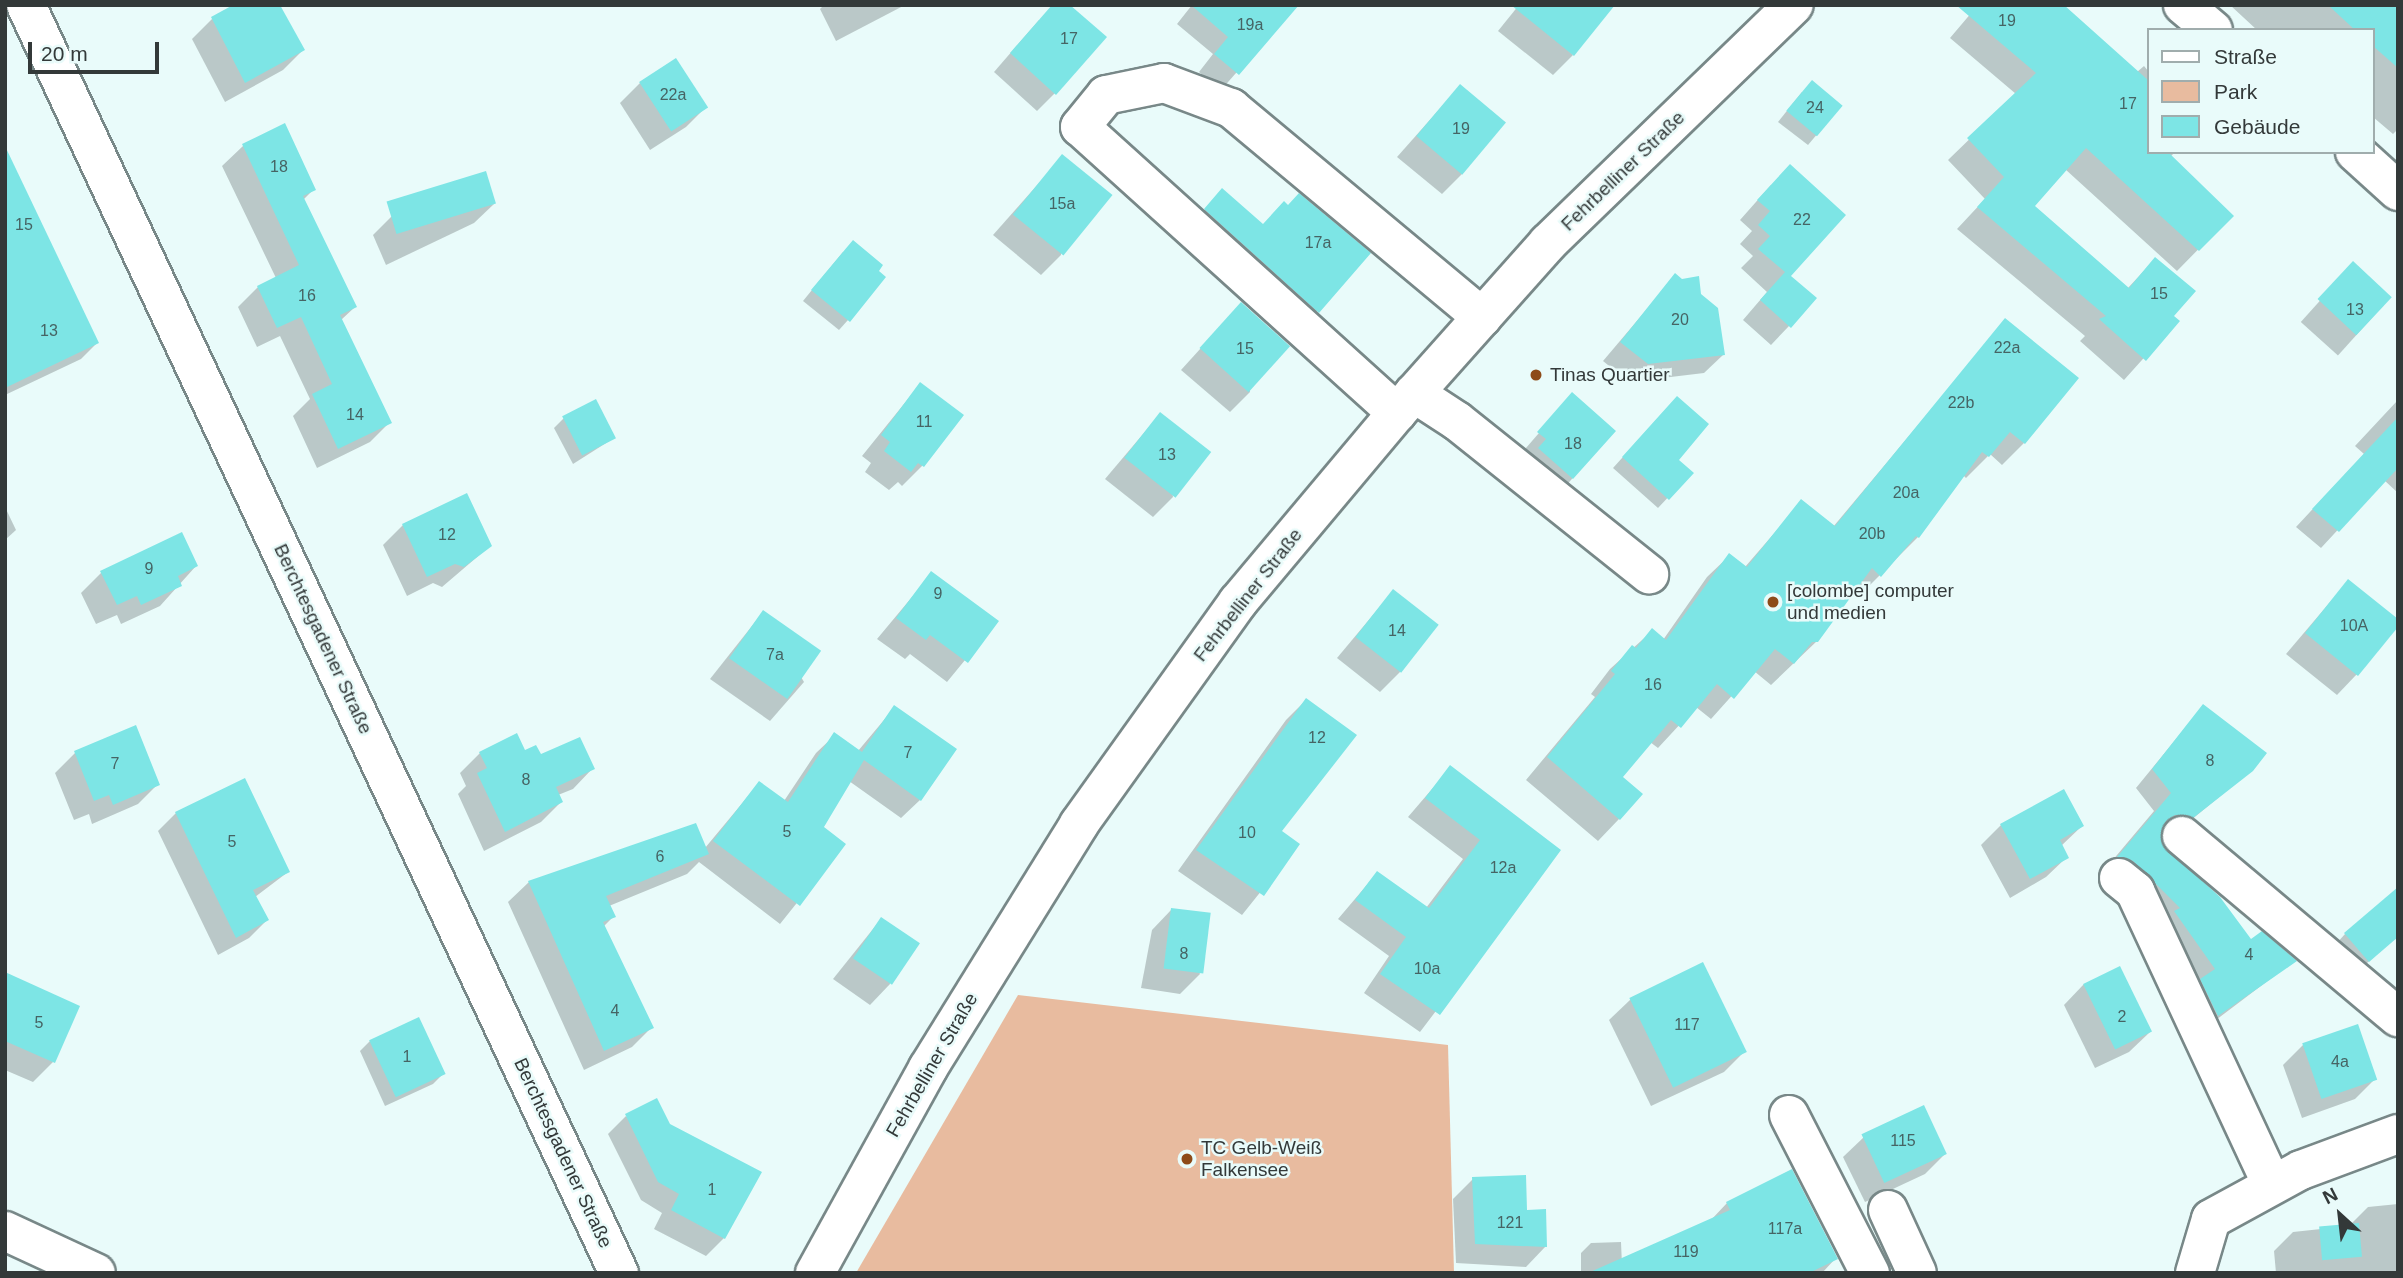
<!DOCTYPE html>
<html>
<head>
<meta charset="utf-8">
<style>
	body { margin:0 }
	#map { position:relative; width:2403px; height:1278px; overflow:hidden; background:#e9fbfa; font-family:Arial,sans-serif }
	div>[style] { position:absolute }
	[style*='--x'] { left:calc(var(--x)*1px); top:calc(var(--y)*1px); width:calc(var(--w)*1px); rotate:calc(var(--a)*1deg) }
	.green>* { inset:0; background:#e8bb9f }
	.shadow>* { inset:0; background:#0003; transform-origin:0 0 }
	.building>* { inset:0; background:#7de5e5; transform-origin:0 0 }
	.roads { filter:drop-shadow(2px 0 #788888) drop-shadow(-2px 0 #788888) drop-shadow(0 2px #788888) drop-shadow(0 -2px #788888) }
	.minor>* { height:38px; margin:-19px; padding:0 19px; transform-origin:19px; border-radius:19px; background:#fff }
	.major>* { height:38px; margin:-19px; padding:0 19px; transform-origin:19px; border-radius:19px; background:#fff }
	.dots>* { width:19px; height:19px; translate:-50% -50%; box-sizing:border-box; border:4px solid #e9fbfa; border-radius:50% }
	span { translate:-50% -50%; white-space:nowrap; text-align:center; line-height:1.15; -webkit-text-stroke:5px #e9fbfa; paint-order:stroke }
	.number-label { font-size:16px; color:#466464 }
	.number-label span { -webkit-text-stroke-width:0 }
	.street-label { font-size:19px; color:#333939 }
	.poi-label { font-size:19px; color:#333939 }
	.left { translate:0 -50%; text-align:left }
	.frame { position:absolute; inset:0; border:7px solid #333939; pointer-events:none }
	.legend { position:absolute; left:2147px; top:28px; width:228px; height:126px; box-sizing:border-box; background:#e9fbfa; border:2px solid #a0adad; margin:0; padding:9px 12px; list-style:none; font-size:21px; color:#333939 }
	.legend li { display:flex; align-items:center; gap:14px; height:35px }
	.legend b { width:35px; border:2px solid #a0adad }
	.north { position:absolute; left:2305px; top:1180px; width:70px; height:70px; -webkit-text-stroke:5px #e9fbfa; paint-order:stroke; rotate:333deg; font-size:19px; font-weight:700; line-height:28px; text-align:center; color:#333939 }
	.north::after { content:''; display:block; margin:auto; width:24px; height:32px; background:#333939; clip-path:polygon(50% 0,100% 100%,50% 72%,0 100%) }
	.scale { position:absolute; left:28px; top:42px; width:131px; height:32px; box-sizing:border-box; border:4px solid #333939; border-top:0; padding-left:9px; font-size:21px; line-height:24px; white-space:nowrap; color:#333939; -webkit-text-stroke:5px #e9fbfa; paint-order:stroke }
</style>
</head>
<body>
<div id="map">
	<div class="green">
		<div style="clip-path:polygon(1018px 995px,1448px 1045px,1454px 1273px,856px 1273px)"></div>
	</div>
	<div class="shadow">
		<div style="clip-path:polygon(824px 5px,905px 5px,836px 41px,820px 9px)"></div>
		<div style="clip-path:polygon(1192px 5px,1296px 5px,1221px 90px,1199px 72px,1213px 54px,1177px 24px)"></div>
		<div style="clip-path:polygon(1519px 5px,1573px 55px,1553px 75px,1498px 31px)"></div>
		<div style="clip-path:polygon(1978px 5px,2137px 72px,2144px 66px,2149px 72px,2149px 152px,2175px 152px,2170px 157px,2231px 216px,2177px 271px,2065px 169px,2032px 206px,2127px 289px,2155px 259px,2172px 316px,2177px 321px,2124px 380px,2080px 341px,2085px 336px,1957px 229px,1985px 199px,1948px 160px,2016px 94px,1950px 38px)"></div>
		<div style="clip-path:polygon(2230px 5px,2398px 5px,2398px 129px,2393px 134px,2373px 117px,2373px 30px,2257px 30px)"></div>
		<div style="clip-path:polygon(212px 19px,303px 50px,283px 70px,225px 102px,192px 39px)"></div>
		<div style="clip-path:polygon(1039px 20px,1055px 93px,1037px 111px,994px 72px)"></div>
		<div style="clip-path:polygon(640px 83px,706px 107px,686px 127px,650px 150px,620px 103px)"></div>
		<div style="clip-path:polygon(1460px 86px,1462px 174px,1442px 194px,1397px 157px)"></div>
		<div style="clip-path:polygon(1802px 92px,1841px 106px,1808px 145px,1778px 122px)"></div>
		<div style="clip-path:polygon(284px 126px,314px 189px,303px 200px,355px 307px,341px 320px,390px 422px,370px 442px,317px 468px,293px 416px,310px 399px,280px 336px,257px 347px,238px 307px,258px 287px,276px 278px,222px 166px,243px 146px)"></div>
		<div style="clip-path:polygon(5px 152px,97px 343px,81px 359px,5px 395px)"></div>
		<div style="clip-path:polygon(1063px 156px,1061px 255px,1041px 275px,993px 235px)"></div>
		<div style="clip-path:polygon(1771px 185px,1789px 276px,1789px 326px,1771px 345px,1743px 320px,1767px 292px,1741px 268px,1753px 256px,1740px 244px,1752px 231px,1740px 220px)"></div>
		<div style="clip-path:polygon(1222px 191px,1262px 225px,1369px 253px,1298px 332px,1185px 231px)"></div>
		<div style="clip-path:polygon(494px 204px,474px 223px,386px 265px,373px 235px,392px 216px)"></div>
		<div style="clip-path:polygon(843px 252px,848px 320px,839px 330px,803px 301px)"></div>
		<div style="left:2353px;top:264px;width:50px;height:78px;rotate:42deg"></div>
		<div style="clip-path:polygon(1675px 276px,1699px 295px,1723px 355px,1704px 373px,1629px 382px,1603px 361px)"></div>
		<div style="clip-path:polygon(1241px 304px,1250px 392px,1230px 412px,1181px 370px)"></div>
		<div style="clip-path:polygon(2005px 321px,2024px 443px,2002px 465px,1990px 454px,1966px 478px,1963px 475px,1918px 537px,1858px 597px,1852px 592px,1817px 641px,1771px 685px,1754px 671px,1711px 719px,1696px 707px,1658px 748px,1650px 742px,1621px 778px,1619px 819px,1598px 841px,1526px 780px,1595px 697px,1591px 694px,1610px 669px,1652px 631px,1663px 640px,1707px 577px,1729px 556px,1745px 567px,1801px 502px,1833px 527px)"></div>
		<div style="clip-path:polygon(920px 384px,922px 466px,902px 486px,898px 482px,889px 490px,865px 472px,871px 463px,862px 456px)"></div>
		<div style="left:1572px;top:395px;width:55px;height:79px;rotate:41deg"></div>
		<div style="clip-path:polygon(2397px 401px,2398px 493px,2384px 480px,2321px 548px,2296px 527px,2364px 454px,2355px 446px)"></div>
		<div style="clip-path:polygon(1667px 408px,1677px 460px,1691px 473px,1658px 508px,1613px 468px)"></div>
		<div style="clip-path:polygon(1160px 414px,1173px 497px,1153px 517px,1105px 479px)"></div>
		<div style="clip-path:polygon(564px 418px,614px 438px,573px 464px,554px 428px)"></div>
		<div style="clip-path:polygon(5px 507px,16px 530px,5px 540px)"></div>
		<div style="clip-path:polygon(403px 525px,490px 546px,442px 587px,433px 583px,407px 596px,383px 545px)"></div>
		<div style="clip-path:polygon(196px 566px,160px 606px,121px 624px,117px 615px,96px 624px,81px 593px,101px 573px)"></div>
		<div style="clip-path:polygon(932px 573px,997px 621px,947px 682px,910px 654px,905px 659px,877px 639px)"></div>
		<div style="clip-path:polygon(2348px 581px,2357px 674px,2337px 695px,2286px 654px)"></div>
		<div style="clip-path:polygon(1393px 591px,1400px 672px,1380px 692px,1337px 658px)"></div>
		<div style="clip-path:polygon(763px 612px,804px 682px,770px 721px,710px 679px)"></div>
		<div style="clip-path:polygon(1306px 700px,1280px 832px,1298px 845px,1242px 915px,1178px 871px,1286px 720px)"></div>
		<div style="clip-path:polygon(2203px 706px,2252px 770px,2174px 834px,2162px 833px,2160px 845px,2250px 942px,2294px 961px,2200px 1032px,2184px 998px,2101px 874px,2154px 811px,2136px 788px)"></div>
		<div style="clip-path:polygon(894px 708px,920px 800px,901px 818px,849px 781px,821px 828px,844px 844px,780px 924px,699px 862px,687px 874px,609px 906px,614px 916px,603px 927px,652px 1027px,632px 1047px,584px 1070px,508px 902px,529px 882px,695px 826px,705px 848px,759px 783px,784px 801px,816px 753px,835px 735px,858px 751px)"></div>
		<div style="clip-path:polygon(524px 752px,593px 768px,573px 789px,558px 795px,561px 802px,541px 822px,484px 851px,458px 794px,466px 786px,460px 773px,480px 753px)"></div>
		<div style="clip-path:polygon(75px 753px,158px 784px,138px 804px,92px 824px,89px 814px,74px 820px,55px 773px)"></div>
		<div style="clip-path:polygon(1450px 768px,1558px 850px,1420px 1032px,1364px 993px,1389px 956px,1338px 919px,1377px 873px,1426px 908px,1463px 859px,1408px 817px)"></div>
		<div style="clip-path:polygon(176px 813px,288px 872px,255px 897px,267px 920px,249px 938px,218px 955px,158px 831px)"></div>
		<div style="clip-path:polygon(2001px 825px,2082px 826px,2061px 846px,2067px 857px,2046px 877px,2010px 898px,1981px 845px)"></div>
		<div style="clip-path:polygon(1172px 909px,1200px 974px,1180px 994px,1141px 988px,1152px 930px)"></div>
		<div style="clip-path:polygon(881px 919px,890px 984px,870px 1005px,833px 979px)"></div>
		<div style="clip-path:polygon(2345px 934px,2398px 936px,2359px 970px,2336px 944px)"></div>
		<div style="clip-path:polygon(1702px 965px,1744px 1052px,1724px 1072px,1651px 1106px,1609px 1020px,1630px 1000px)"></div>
		<div style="clip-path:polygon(5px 974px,53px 1062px,33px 1082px,5px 1070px)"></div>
		<div style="clip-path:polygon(2084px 984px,2150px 1032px,2129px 1052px,2095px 1068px,2064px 1005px)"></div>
		<div style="clip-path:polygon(370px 1041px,443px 1074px,433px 1084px,385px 1106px,360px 1051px)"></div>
		<div style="clip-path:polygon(2303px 1045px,2375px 1079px,2355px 1099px,2302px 1118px,2283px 1065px)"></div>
		<div style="clip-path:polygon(626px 1116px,724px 1238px,706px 1256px,654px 1229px,662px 1213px,641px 1200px,608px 1134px)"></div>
		<div style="clip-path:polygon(1864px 1137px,1945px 1154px,1925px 1174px,1865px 1202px,1843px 1157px)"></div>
		<div style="clip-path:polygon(1473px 1179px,1525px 1212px,1546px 1246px,1526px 1267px,1456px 1263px,1453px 1199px)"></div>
		<div style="clip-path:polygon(1727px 1203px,1836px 1258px,1822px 1273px,1581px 1273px,1581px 1253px,1591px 1243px,1621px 1242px,1622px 1265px,1710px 1221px)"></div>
		<div style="clip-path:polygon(2398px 1204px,2398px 1273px,2276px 1273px,2274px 1251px,2293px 1232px,2349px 1226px,2368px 1207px)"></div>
	</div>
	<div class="building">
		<div style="clip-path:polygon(233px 5px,280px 5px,305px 50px,245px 83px,211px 17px)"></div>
		<div style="clip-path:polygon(1052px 5px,1070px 5px,1107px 37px,1056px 95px,1010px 53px)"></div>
		<div style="clip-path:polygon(1191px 5px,1299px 5px,1239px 75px,1214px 54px,1228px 37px)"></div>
		<div style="clip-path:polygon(1511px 5px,1615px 5px,1574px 56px)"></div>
		<div style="clip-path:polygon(1956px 5px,2064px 5px,2149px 81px,2149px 152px,2168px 152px,2234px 216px,2199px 251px,2086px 148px,2035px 206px,2129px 288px,2155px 257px,2196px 291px,2174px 316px,2180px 321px,2146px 361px,2099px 319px,2106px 316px,1977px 207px,2004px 177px,1967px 138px,2036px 73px)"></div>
		<div style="clip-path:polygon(2328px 5px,2398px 5px,2398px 68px,2373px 46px,2373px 30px,2355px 30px)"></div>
		<div style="left:676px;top:58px;width:59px;height:44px;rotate:57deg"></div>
		<div style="left:1812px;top:80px;width:40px;height:40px;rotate:40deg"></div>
		<div style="left:1460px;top:84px;width:60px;height:68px;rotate:40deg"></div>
		<div style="clip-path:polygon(285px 123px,316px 190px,303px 196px,357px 307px,340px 315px,392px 423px,338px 449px,312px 394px,332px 384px,301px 317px,277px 328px,257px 286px,299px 265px,242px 144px)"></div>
		<div style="clip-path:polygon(5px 146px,99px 343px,5px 388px)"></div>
		<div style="left:1062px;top:154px;width:65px;height:78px;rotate:39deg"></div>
		<div style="clip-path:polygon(1790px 164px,1846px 215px,1791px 276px,1817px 298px,1791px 328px,1760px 300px,1785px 272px,1758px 249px,1770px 236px,1758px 225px,1770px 211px,1757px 200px)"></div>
		<div style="left:486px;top:171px;width:34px;height:104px;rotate:73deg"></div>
		<div style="clip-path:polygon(1222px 188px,1263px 224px,1284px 201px,1288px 205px,1299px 193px,1371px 253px,1319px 313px,1204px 209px)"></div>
		<div style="clip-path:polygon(853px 240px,883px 265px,879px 271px,886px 277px,850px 322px,811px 290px)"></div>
		<div style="left:2353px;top:261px;width:53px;height:52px;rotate:43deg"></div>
		<div style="clip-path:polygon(1675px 273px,1682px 279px,1699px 276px,1701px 294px,1718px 308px,1725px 355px,1648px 364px,1620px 342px)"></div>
		<div style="left:1241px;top:302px;width:66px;height:62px;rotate:42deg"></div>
		<div style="clip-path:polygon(2005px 318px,2079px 378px,2025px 444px,2010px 432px,1989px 457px,1982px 452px,1919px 538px,1916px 536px,1881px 577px,1872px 568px,1818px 642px,1812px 642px,1794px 664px,1775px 649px,1734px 699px,1717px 684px,1681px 728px,1671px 720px,1623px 777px,1643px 794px,1620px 820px,1547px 757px,1615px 674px,1611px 671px,1632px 645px,1636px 648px,1652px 628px,1666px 640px,1729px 553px,1747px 567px,1801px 499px,1835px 526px)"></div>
		<div style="clip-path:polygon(920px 382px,964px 415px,924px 467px,918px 463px,911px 472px,884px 451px,890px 442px,881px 435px)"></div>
		<div style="clip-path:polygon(1572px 392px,1616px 431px,1573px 479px,1538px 448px,1546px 439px,1537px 432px)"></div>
		<div style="clip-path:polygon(1677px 396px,1709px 424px,1679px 460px,1694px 473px,1669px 500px,1622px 457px)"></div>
		<div style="left:596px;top:399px;width:44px;height:38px;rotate:63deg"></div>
		<div style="left:1160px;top:412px;width:65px;height:58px;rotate:38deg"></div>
		<div style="clip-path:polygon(2398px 417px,2398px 468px,2339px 532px,2312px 509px)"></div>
		<div style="clip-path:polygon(467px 493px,492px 546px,464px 567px,455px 564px,427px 577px,402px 524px)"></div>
		<div style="clip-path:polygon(182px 532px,198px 566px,178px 576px,182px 586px,141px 605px,137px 596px,117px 605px,100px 571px)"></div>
		<div style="clip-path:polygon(931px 571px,999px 621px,968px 663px,930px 635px,926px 640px,896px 618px)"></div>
		<div style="clip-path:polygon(2348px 579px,2398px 619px,2398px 627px,2358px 676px,2305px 633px)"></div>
		<div style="left:1393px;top:589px;width:58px;height:61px;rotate:38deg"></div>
		<div style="left:763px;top:610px;width:71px;height:59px;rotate:35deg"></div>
		<div style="clip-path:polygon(1306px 698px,1357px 735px,1282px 831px,1300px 844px,1264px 896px,1196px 850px)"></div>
		<div style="clip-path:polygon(2203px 704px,2267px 753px,2253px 771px,2193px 818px,2175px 815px,2166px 821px,2162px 844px,2220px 897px,2251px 939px,2262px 931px,2297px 961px,2218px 1016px,2200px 979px,2215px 969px,2174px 911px,2180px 908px,2133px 861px,2117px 857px,2171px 793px,2152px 769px)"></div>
		<div style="clip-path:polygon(894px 705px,957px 749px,921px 801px,864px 760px,824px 827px,846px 844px,800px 906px,713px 841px,759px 781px,788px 802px,834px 732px,862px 752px)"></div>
		<div style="clip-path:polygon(136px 725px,160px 785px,113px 805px,109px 795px,94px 801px,74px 751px)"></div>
		<div style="clip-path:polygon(517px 733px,525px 750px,536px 745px,541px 754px,580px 737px,595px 769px,556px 787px,563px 802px,505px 832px,477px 773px,487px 768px,479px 752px)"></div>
		<div style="clip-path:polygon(1450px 765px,1561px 850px,1440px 1015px,1380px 974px,1406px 937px,1355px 900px,1377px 871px,1429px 908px,1480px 840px,1425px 798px)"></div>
		<div style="clip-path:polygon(245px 778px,290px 872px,253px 890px,269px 920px,236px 938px,175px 812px)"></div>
		<div style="clip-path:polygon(2064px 789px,2084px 826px,2060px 840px,2069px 858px,2030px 879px,2000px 824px)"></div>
		<div style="clip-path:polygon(696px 823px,709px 854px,606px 896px,616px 917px,603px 922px,654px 1028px,604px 1051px,528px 881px)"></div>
		<div style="clip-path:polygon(2398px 887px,2398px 937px,2369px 962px,2344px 933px)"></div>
		<div style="left:1171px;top:908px;width:40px;height:61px;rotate:7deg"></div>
		<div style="left:881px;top:917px;width:47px;height:50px;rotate:34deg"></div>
		<div style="left:1703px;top:962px;width:100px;height:82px;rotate:64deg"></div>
		<div style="left:2120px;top:966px;width:73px;height:41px;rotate:64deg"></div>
		<div style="clip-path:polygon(5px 972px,80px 1006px,55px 1063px,5px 1041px)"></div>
		<div style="left:419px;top:1017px;width:63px;height:55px;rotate:65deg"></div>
		<div style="left:2358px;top:1024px;width:59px;height:59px;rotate:71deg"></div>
		<div style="clip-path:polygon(657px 1098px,670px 1124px,762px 1172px,725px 1239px,671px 1210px,679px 1194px,658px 1182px,625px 1114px)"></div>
		<div style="left:1924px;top:1105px;width:54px;height:69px;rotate:65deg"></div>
		<div style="clip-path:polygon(1792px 1169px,1838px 1259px,1809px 1273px,1588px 1273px,1730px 1210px,1726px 1202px)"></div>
		<div style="clip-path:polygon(1526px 1175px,1527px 1210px,1546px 1209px,1547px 1247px,1475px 1244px,1472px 1177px)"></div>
		<div style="left:2359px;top:1223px;width:34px;height:40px;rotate:85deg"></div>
	</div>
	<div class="roads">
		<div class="minor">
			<div style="--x:26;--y:5;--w:1400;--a:64.94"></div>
			<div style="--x:2183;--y:5;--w:39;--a:40"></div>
			<div style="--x:2355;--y:152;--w:58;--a:42.2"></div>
			<div style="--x:1414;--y:393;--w:51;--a:33.1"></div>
			<div style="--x:1457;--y:421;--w:246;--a:38.6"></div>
			<div style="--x:1397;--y:413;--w:427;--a:-137.9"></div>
			<div style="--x:1080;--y:127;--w:41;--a:-50.9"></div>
			<div style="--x:1106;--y:95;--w:59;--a:-11.7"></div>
			<div style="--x:1164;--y:83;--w:72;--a:20.5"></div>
			<div style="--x:1231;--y:108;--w:327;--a:39.8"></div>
			<div style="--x:2182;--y:836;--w:282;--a:40"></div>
			<div style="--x:2119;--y:878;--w:21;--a:39"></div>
			<div style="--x:2135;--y:891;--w:324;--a:65"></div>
			<div style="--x:1789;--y:1115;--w:178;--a:62.9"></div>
			<div style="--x:1888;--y:1210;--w:69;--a:65.3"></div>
			<div style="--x:815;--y:1273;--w:234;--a:-61.1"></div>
			<div style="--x:928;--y:1068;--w:287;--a:-58.2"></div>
			<div style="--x:1079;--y:824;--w:273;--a:-54.4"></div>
			<div style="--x:1238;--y:602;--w:253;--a:-50"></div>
			<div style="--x:1401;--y:408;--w:221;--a:-48.3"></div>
			<div style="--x:1548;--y:243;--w:342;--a:-44.1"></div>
			<div style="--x:2195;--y:1273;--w:56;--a:-73.5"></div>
			<div style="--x:2211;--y:1219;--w:102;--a:-28.6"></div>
			<div style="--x:2301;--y:1170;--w:103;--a:-20.4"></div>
		</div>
		<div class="major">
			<div style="--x:5;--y:1231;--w:100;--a:24.8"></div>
		</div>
	</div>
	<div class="dots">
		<div style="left:1536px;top:375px;background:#8d4b19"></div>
		<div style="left:1773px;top:602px;background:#8d4b19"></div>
		<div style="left:1187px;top:1159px;background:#8d4b19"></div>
	</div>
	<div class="number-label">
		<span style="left:2007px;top:21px">19</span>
		<span style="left:1250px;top:25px">19a</span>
		<span style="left:1069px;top:39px">17</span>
		<span style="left:673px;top:95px">22a</span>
		<span style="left:2128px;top:104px">17</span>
		<span style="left:1815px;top:108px">24</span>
		<span style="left:1461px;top:129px">19</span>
		<span style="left:279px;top:167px">18</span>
		<span style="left:1062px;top:204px">15a</span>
		<span style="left:1802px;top:220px">22</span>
		<span style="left:24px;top:225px">15</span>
		<span style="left:1318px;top:243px">17a</span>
		<span style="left:2159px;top:294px">15</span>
		<span style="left:307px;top:296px">16</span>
		<span style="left:2355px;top:310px">13</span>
		<span style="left:1680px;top:320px">20</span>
		<span style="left:49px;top:331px">13</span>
		<span style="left:2007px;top:348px">22a</span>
		<span style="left:1245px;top:349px">15</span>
		<span style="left:1961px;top:403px">22b</span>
		<span style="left:355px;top:415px">14</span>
		<span style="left:924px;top:422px">11</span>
		<span style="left:1573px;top:444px">18</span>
		<span style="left:1167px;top:455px">13</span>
		<span style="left:1906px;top:493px">20a</span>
		<span style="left:1872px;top:534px">20b</span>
		<span style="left:447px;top:535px">12</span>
		<span style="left:149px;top:569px">9</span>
		<span style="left:938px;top:594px">9</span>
		<span style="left:2354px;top:626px">10A</span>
		<span style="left:1397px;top:631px">14</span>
		<span style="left:775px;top:655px">7a</span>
		<span style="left:1653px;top:685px">16</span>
		<span style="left:1317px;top:738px">12</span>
		<span style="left:908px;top:753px">7</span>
		<span style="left:2210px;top:761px">8</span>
		<span style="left:115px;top:764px">7</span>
		<span style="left:526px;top:780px">8</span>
		<span style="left:787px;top:832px">5</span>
		<span style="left:1247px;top:833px">10</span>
		<span style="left:232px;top:842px">5</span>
		<span style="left:660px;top:857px">6</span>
		<span style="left:1503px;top:868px">12a</span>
		<span style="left:1184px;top:954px">8</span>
		<span style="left:2249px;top:955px">4</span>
		<span style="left:1427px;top:969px">10a</span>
		<span style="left:615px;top:1011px">4</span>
		<span style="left:2122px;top:1017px">2</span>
		<span style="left:39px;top:1023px">5</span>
		<span style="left:1687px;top:1025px">117</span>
		<span style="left:407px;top:1057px">1</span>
		<span style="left:2340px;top:1062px">4a</span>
		<span style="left:1903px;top:1141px">115</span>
		<span style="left:712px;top:1190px">1</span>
		<span style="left:1510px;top:1223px">121</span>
		<span style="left:1785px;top:1229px">117a</span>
		<span style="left:1686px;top:1252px">119</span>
	</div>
	<div class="street-label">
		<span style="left:1623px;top:171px;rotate:-44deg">Fehrbelliner Straße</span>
		<span style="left:1248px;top:595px;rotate:-52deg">Fehrbelliner Straße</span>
		<span style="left:323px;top:639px;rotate:65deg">Berchtesgadener Straße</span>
		<span style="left:932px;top:1065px;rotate:-60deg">Fehrbelliner Straße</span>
		<span style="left:563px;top:1153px;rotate:65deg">Berchtesgadener Straße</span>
	</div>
	<div class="poi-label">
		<span class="left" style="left:1550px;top:375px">Tinas Quartier</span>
		<span class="left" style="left:1787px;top:602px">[colombe] computer<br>und medien</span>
		<span class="left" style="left:1201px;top:1159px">TC Gelb-Weiß<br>Falkensee</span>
	</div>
	<div class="frame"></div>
	<ul class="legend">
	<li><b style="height:9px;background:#fff"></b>Straße</li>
	<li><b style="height:19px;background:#e8bb9f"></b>Park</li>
	<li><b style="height:19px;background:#7de5e5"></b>Gebäude</li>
	</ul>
	<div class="north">N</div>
	<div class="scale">20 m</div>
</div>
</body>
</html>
